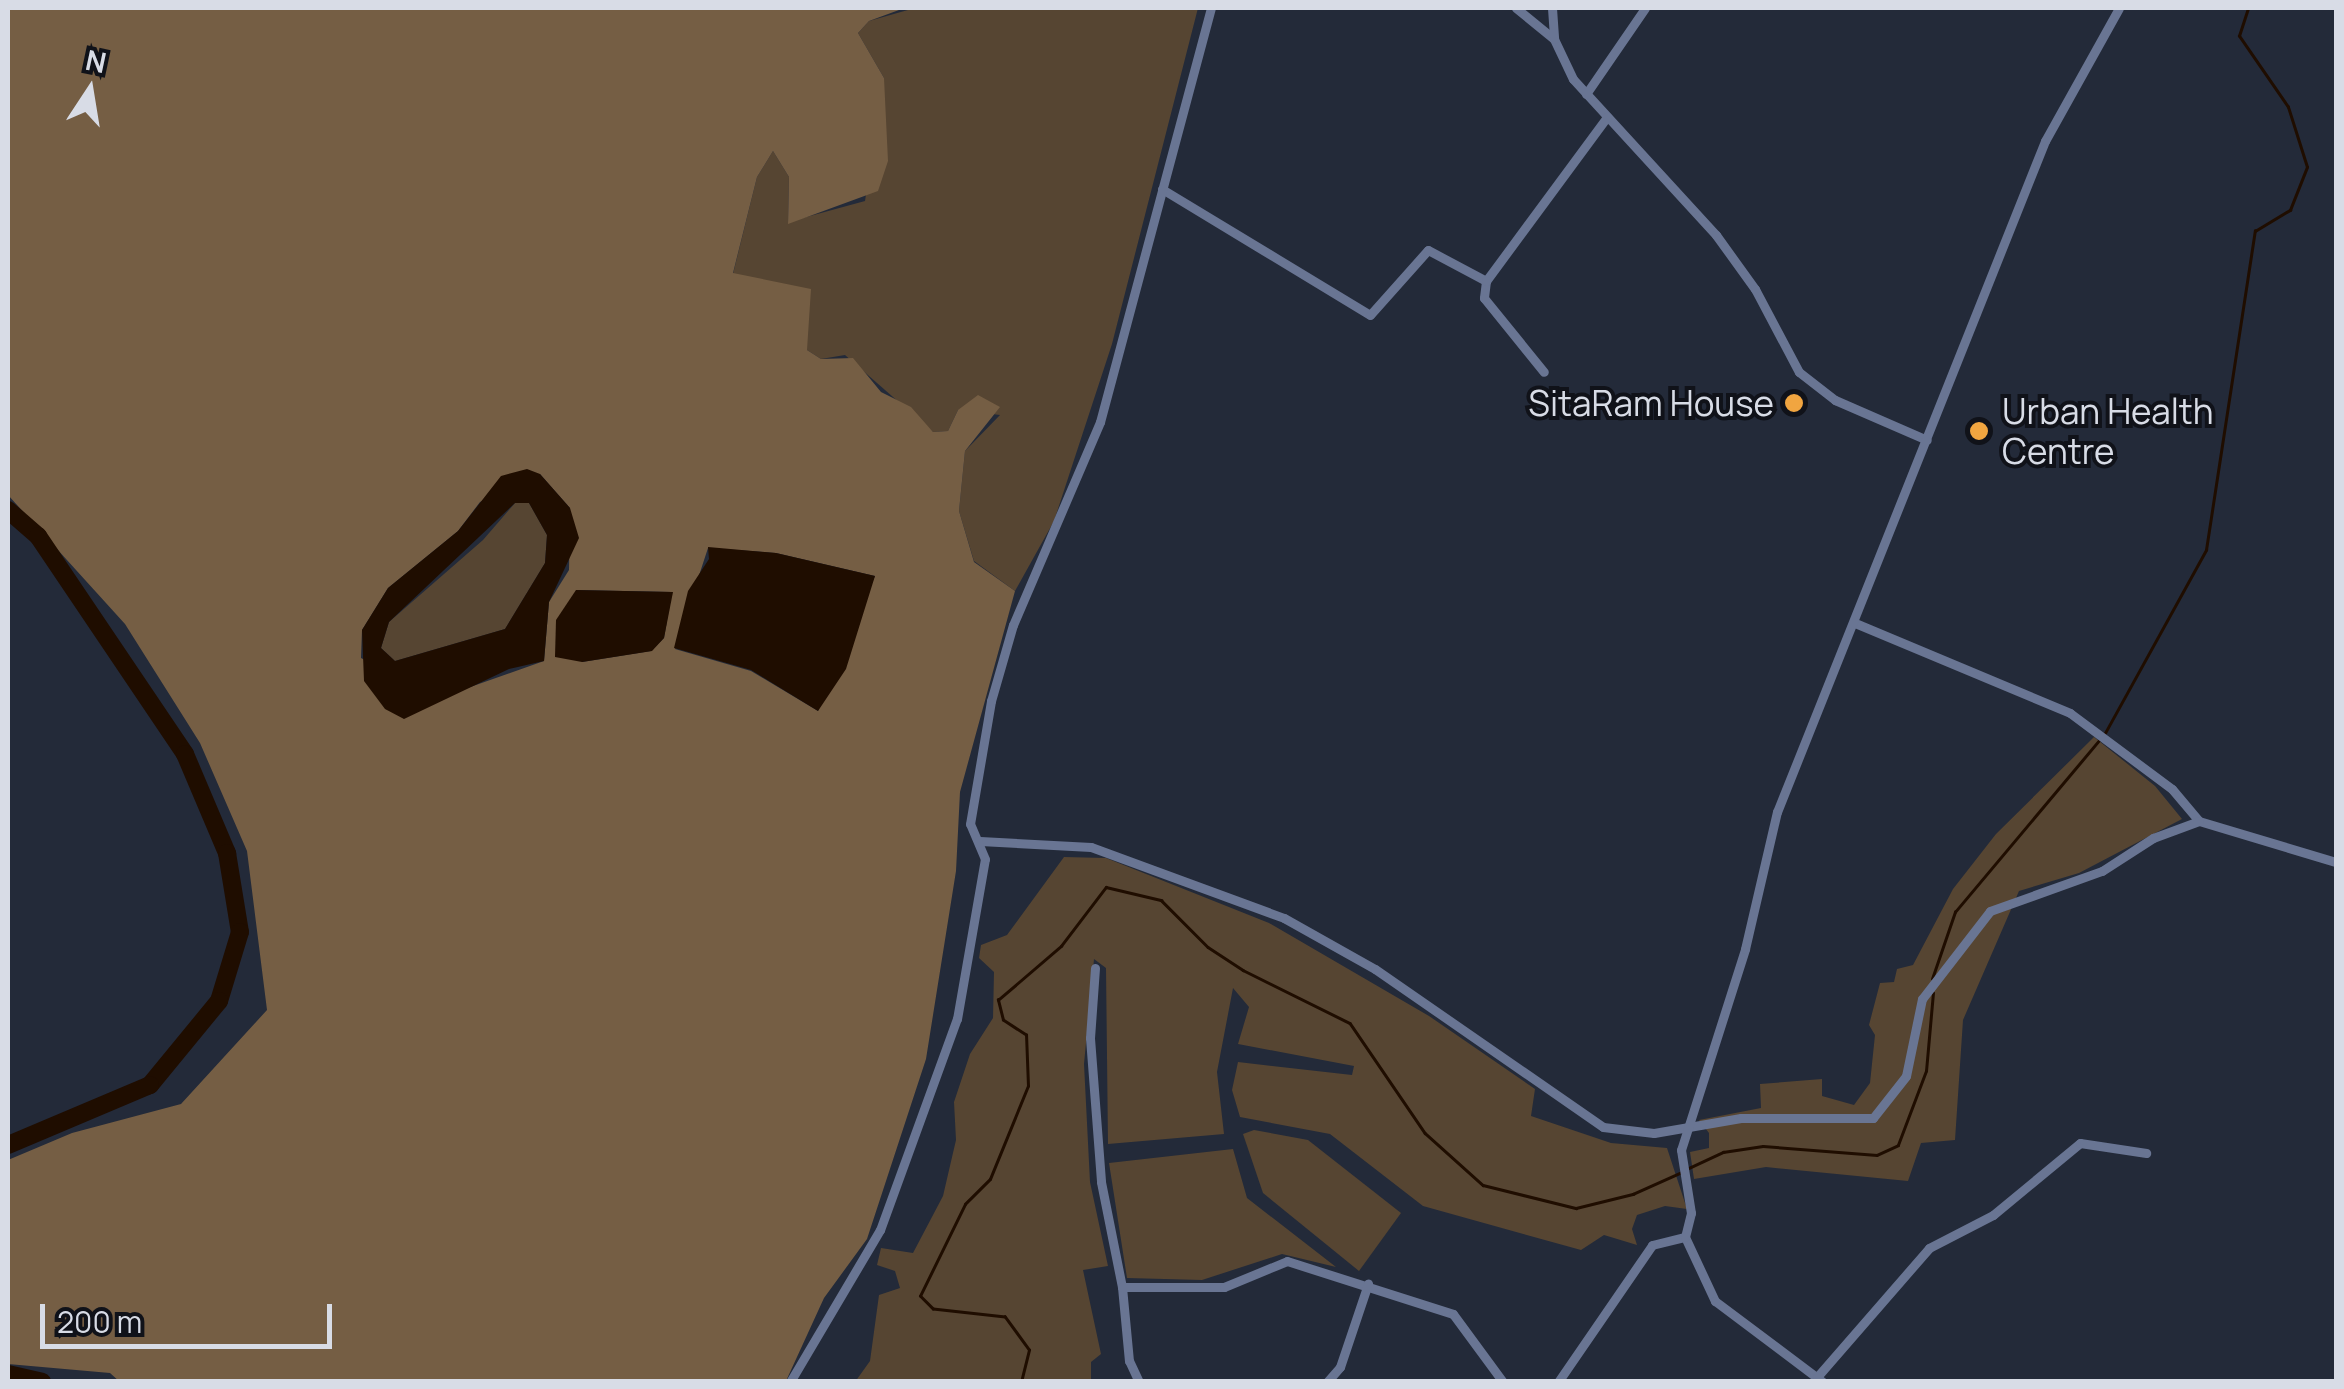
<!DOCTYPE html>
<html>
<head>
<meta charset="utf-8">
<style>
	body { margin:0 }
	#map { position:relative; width:2344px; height:1389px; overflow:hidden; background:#232a39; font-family:Manrope,sans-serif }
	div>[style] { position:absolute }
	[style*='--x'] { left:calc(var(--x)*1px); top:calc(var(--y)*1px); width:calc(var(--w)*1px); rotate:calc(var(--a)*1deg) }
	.green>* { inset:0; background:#564532 }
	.forest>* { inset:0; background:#755e44 }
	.water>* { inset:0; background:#1f0d00 }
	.stream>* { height:2.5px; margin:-1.25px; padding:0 1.25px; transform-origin:1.25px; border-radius:1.25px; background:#1f0d00 }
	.river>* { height:18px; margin:-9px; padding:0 9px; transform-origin:9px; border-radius:9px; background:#1f0d00 }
	.minor>* { height:9px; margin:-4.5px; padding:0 4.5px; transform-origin:4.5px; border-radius:4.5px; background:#697593 }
	.dots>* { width:28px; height:28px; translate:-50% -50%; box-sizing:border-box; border:5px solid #101219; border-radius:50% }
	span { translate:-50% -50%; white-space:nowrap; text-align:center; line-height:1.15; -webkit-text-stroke:8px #101219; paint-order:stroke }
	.poi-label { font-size:35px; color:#d8dce6 }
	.right { translate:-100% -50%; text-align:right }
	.left { translate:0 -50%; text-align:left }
	.frame { position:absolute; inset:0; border:10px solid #d8dce6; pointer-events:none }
	.north { position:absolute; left:40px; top:40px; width:100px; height:100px; -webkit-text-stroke:8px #101219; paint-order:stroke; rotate:12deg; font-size:28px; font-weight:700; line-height:40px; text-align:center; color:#d8dce6 }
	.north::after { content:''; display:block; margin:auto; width:35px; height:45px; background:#d8dce6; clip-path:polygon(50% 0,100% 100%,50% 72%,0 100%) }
	.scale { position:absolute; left:40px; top:1304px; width:292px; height:45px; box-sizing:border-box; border:5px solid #d8dce6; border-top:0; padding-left:12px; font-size:30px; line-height:35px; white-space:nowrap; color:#d8dce6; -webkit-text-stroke:8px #101219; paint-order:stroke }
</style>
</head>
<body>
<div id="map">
	<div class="green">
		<div style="clip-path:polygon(915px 8px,1198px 8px,1112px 344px,1054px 521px,1015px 591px,974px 561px,959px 511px,965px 451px,1000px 415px,958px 410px,948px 431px,933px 432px,845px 355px,821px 359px,807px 350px,803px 335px,733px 274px,757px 177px,773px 151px,789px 177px,788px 222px,865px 201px,884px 78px,858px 33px,869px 21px)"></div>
		<div style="clip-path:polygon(515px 503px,529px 503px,547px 535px,545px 563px,505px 629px,395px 661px,381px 648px,389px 622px,483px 540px)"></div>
		<div style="clip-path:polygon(2094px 737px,2155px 786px,2182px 819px,2079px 873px,2019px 891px,1963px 1020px,1955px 1140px,1921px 1143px,1908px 1181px,1766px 1167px,1694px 1179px,1690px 1152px,1709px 1148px,1709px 1133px,1699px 1120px,1761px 1108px,1760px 1084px,1822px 1079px,1822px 1096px,1854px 1105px,1870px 1083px,1875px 1035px,1869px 1025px,1880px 983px,1894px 982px,1897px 969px,1913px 965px,1953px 889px,1996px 834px)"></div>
		<div style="clip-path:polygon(1064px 857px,1106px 858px,1269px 923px,1429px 1016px,1535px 1089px,1531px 1116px,1611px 1143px,1667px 1148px,1687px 1209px,1665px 1206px,1637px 1215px,1632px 1229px,1637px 1245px,1604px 1235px,1581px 1250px,1423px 1206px,1330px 1134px,1240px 1117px,1232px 1090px,1238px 1062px,1352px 1075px,1354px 1066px,1238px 1044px,1249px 1007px,1233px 988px,1217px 1072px,1224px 1134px,1108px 1144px,1106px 968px,1094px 959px,1084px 1064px,1090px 1182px,1108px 1266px,1083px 1270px,1101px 1354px,1091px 1362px,1091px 1381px,855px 1382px,870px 1361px,879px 1295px,900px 1288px,895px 1271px,877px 1265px,881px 1248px,913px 1253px,943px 1196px,956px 1140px,954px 1102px,970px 1054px,993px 1018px,994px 972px,979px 958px,981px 945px,1007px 935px)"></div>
		<div style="clip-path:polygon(1254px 1130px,1308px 1140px,1401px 1213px,1359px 1271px,1263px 1193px,1243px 1134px)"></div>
		<div style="clip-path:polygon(1233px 1149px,1247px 1198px,1336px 1267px,1282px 1254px,1202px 1280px,1127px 1278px,1109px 1163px)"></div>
	</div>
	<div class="forest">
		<div style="clip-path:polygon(evenodd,8px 8px,953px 8px,899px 10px,869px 21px,858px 33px,884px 78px,888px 161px,878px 191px,788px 224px,789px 177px,773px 151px,757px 177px,733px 273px,811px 289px,807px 350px,821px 359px,853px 358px,881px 392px,911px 407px,933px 432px,948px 431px,958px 410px,978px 395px,1000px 407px,965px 451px,959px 511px,974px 562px,1015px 591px,960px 792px,956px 871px,926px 1059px,867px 1239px,824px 1298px,786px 1381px,120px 1382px,110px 1373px,8px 1364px,8px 1160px,72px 1133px,181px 1104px,267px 1010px,247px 851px,200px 743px,125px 624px,8px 495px,8px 8px,540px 474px,570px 508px,569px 570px,549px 602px,544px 661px,439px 698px,361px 658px,362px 630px,388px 588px,458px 531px,480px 502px,540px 474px,8px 8px,708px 548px,776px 553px,875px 576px,818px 711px,751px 671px,675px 649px,708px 548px,8px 8px,576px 590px,672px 592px,664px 638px,651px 651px,582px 662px,576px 590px)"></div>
	</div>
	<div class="water">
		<div style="clip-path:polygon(evenodd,527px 469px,540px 474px,570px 508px,579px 538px,549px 602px,544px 661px,509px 669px,404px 719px,385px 709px,364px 681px,362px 630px,388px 588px,458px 531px,501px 476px,527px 469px,515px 503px,529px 503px,547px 535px,545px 563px,505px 629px,395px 661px,381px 648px,389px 622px,515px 503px)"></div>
		<div style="clip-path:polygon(708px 547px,776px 553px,875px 576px,846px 669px,818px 711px,751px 670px,674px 648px,688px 591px,709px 559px)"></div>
		<div style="clip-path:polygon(576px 590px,673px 592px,664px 638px,652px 651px,582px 662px,555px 657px,556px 620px)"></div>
	</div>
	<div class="stream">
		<div style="--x:2105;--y:733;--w:209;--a:-61.1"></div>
		<div style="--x:2206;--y:550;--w:323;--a:-81.3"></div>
		<div style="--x:2255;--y:231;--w:41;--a:-31"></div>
		<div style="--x:2290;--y:210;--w:46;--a:-68.4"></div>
		<div style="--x:2307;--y:167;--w:63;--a:-107.6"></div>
		<div style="--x:2288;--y:107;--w:86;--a:-124.6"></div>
		<div style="--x:2239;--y:36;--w:29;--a:-72"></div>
		<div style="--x:1932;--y:979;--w:71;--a:-71.1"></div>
		<div style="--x:1955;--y:912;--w:226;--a:-50"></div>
		<div style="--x:1689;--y:1168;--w:38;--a:-25"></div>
		<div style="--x:1723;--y:1152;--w:40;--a:-8.5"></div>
		<div style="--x:1763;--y:1146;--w:114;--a:4.5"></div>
		<div style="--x:1877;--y:1155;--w:23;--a:-25"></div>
		<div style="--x:1898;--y:1145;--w:79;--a:-69.3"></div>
		<div style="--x:1926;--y:1071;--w:78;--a:-84.9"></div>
		<div style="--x:1021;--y:1382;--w:33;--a:-76"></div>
		<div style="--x:1029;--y:1350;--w:41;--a:-126"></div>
		<div style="--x:1005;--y:1317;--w:72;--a:-173.7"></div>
		<div style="--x:933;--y:1309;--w:18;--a:-135"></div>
		<div style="--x:920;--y:1296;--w:102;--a:-63.9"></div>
		<div style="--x:965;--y:1204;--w:35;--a:-45"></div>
		<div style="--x:990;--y:1179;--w:100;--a:-67.8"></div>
		<div style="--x:1028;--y:1086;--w:51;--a:-92.2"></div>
		<div style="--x:1026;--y:1035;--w:27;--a:-147"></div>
		<div style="--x:1003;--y:1020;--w:21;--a:-104"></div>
		<div style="--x:998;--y:1000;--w:83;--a:-40.6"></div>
		<div style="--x:1061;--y:946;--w:74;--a:-52.7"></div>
		<div style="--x:1106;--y:887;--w:57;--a:13.3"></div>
		<div style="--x:1161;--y:900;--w:66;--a:45"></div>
		<div style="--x:1208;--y:947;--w:42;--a:33.3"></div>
		<div style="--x:1243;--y:970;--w:119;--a:26.4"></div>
		<div style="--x:1350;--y:1023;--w:133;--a:55.7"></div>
		<div style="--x:1425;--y:1133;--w:78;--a:41.9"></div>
		<div style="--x:1483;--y:1185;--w:96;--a:13.9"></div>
		<div style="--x:1576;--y:1208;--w:59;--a:-13.8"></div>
		<div style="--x:1633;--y:1194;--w:54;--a:-24.2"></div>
	</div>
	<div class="river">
		<div style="--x:8;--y:510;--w:40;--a:41"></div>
		<div style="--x:38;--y:536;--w:263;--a:56"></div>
		<div style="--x:185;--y:754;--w:108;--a:67"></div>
		<div style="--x:227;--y:853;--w:80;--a:80.7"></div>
		<div style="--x:240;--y:932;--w:72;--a:106.9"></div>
		<div style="--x:219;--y:1001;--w:109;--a:129.4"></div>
		<div style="--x:150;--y:1085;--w:154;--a:157.1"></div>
		<div style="--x:8;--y:1374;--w:35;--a:13"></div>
	</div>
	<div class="minor">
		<div style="--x:1516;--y:8;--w:49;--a:39.2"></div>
		<div style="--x:1554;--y:39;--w:44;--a:64.6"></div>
		<div style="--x:1573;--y:79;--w:212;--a:47.5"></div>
		<div style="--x:1716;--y:235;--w:67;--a:54.2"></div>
		<div style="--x:1755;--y:289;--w:94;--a:62.1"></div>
		<div style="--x:1799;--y:372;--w:46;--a:37.9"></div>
		<div style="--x:1835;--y:400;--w:100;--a:23.5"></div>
		<div style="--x:1552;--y:8;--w:31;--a:86"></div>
		<div style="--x:1586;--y:94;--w:104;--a:-55.5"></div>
		<div style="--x:1162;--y:189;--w:243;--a:31.2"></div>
		<div style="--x:1370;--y:315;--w:87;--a:-48.3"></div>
		<div style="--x:1428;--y:250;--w:66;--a:28.1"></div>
		<div style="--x:1486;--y:281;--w:17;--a:97"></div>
		<div style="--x:1484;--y:298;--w:95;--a:51"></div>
		<div style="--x:1486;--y:281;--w:204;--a:-53.6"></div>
		<div style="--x:1855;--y:623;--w:233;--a:22.7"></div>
		<div style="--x:2070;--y:713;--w:127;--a:36.7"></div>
		<div style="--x:2172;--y:789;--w:42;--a:49.8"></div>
		<div style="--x:2199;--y:821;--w:143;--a:16.7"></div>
		<div style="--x:980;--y:841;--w:111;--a:3.1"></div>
		<div style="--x:1091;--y:847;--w:206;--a:20.2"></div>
		<div style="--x:1284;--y:918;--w:104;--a:29.3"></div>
		<div style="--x:1375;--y:969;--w:277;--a:34.7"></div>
		<div style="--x:1603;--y:1127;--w:51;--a:6.7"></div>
		<div style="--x:1654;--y:1133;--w:88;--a:-9.8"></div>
		<div style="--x:1741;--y:1118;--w:132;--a:0"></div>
		<div style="--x:1873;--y:1118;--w:53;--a:-51.8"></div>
		<div style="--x:1906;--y:1076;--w:79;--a:-78.3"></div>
		<div style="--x:1922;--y:999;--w:111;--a:-52.3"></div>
		<div style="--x:1990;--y:911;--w:119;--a:-19.7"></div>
		<div style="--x:2102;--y:871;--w:61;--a:-32.9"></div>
		<div style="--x:2153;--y:838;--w:49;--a:-20.3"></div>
		<div style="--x:1095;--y:968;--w:70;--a:94.1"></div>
		<div style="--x:1090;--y:1038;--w:144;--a:85.6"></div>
		<div style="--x:1101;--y:1182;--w:107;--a:78.7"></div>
		<div style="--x:1685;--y:1237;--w:71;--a:64.9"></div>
		<div style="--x:1715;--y:1301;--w:135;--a:36.9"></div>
		<div style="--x:1817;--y:1377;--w:171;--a:-49"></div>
		<div style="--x:1929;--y:1248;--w:72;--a:-27.3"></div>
		<div style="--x:1993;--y:1215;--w:113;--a:-39.6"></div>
		<div style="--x:2080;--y:1143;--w:67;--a:8.6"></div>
		<div style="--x:790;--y:1382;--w:177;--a:-59.4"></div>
		<div style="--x:880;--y:1230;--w:225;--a:-70"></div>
		<div style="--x:957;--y:1019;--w:162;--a:-80.1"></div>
		<div style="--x:985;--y:859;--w:38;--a:-113"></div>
		<div style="--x:970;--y:824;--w:125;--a:-80.3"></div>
		<div style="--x:991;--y:701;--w:79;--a:-73.9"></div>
		<div style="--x:1013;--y:625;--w:221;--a:-66.8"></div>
		<div style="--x:1100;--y:422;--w:429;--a:-75"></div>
		<div style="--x:1139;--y:1382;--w:23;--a:-115"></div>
		<div style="--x:1129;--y:1361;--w:74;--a:-95.4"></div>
		<div style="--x:1122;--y:1287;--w:102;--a:0"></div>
		<div style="--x:1224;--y:1287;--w:68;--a:-22.4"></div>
		<div style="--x:1287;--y:1261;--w:174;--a:17.7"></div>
		<div style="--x:1453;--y:1314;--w:84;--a:53.7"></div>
		<div style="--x:1327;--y:1382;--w:20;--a:-49"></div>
		<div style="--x:1340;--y:1367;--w:88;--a:-71.4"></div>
		<div style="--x:1558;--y:1382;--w:166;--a:-55.5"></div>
		<div style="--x:1652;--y:1245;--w:34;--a:-14"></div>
		<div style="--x:1685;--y:1237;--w:25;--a:-76"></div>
		<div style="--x:1691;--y:1213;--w:64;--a:-99"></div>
		<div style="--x:1681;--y:1150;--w:211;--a:-72.3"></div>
		<div style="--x:1745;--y:949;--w:141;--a:-76.9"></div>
		<div style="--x:1777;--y:812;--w:723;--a:-68.23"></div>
		<div style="--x:2045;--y:141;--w:152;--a:-60.9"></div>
	</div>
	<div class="dots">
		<div style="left:1794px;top:403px;background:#f1a540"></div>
		<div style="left:1979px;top:431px;background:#f1a540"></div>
	</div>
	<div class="poi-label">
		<span class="right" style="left:1774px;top:403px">SitaRam House</span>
		<span class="left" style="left:2002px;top:431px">Urban Health<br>Centre</span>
	</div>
	<div class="frame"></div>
	<div class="north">N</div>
	<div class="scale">200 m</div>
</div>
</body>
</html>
